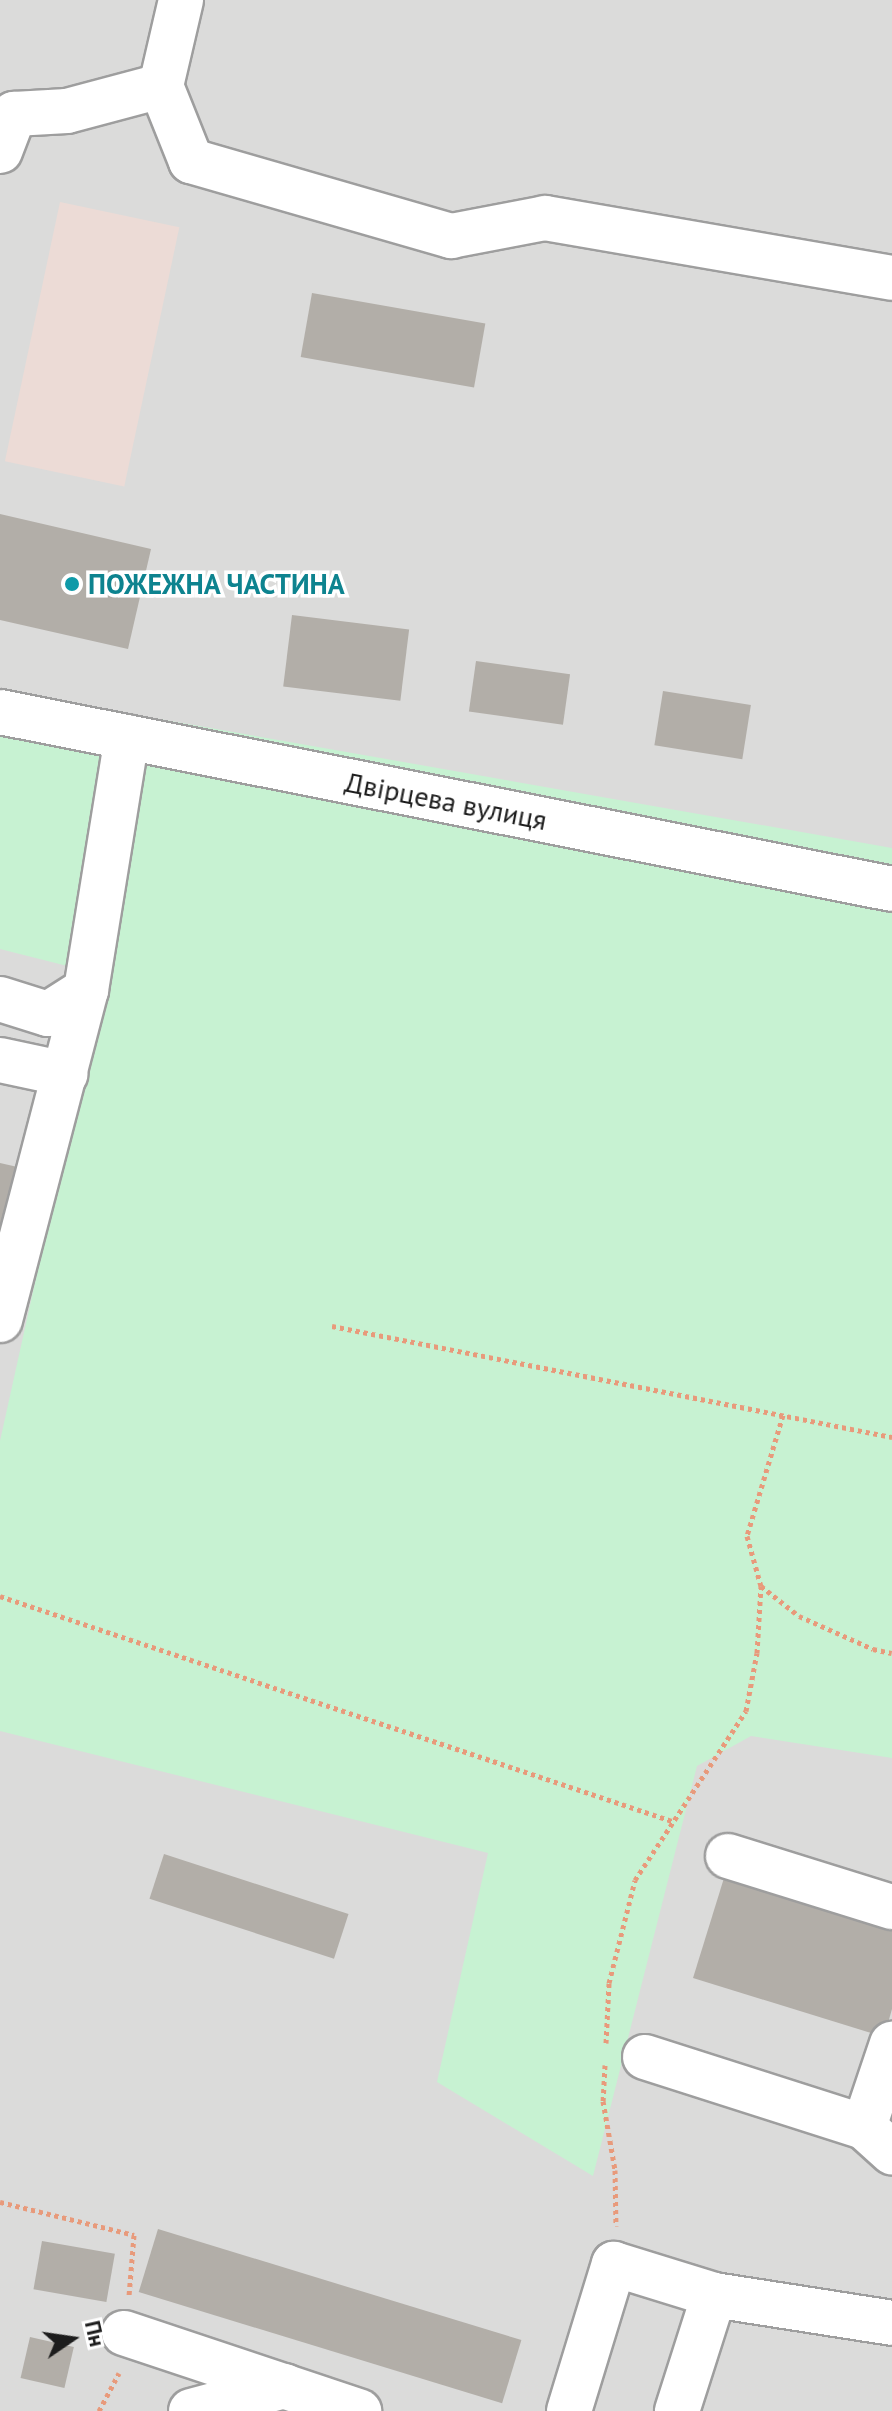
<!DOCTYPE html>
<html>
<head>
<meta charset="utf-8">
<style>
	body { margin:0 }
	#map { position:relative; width:892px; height:2411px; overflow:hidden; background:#edece5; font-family:"PT Sans",sans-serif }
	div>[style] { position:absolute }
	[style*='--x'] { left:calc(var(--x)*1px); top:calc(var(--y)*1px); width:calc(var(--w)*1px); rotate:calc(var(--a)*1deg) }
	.residential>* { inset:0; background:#dbdbda; transform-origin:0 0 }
	.commercial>* { inset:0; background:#ecdbd6; transform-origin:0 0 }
	.park>* { inset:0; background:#c7f2d2 }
	.building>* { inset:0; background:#b2aea8; transform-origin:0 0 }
	.path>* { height:5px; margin-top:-2.5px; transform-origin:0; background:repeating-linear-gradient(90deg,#e89a7b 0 4px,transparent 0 8px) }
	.roads { filter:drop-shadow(2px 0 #9e9e9e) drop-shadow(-2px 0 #9e9e9e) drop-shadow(0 2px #9e9e9e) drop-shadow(0 -2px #9e9e9e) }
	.minor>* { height:44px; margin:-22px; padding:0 22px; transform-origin:22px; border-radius:22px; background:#fff }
	.dots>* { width:22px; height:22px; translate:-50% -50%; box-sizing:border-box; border:4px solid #fff; border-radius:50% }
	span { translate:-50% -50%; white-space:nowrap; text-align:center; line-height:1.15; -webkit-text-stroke:7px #fff; paint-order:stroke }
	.culture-label { font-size:28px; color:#0d838f; font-weight:700 }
	.left { translate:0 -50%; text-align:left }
	.street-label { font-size:28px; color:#1d1d1d }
	.north { position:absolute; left:32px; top:2299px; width:80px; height:80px; -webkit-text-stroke:6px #fff; paint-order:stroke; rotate:77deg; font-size:22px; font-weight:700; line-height:32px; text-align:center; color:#1d1d1d }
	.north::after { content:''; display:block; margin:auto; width:28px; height:36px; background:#1d1d1d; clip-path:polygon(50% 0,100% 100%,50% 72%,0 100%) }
</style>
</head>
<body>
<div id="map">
	<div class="residential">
		<div style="left:0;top:0;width:892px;height:2411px"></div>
	</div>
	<div class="commercial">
		<div style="left:60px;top:202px;width:122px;height:265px;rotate:12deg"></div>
	</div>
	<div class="park">
		<div style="clip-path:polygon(0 691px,892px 848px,892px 1758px,751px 1736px,697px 1766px,593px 2176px,437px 2082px,488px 1853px,0 1731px,0 1441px,103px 975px,0 949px)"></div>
	</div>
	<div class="building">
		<div style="left:312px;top:293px;width:176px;height:65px;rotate:10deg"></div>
		<div style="clip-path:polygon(0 514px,151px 549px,128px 649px,0 620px)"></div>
		<div style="left:292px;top:615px;width:118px;height:72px;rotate:7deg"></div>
		<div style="left:476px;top:661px;width:95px;height:51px;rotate:8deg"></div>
		<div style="left:663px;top:691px;width:89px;height:55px;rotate:9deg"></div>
		<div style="clip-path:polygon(0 1163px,22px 1168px,7px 1231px,0 1229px)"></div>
		<div style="left:164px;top:1854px;width:194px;height:47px;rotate:18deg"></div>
		<div style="clip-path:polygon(724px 1878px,892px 1930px,892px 2009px,884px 2037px,693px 1978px)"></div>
		<div style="left:158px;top:2229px;width:380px;height:66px;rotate:17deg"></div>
		<div style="left:42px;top:2241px;width:74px;height:49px;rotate:10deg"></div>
		<div style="left:30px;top:2337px;width:45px;height:42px;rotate:13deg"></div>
	</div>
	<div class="path">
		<div style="--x:332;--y:1326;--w:571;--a:11.21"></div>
		<div style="--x:783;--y:1415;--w:126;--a:106.6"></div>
		<div style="--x:747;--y:1536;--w:52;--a:74.4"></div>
		<div style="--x:761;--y:1586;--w:48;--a:38.3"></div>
		<div style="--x:799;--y:1616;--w:81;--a:24"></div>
		<div style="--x:873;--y:1649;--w:19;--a:12"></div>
		<div style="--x:0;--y:1596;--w:709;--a:18.51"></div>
		<div style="--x:606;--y:2043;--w:60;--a:-87.1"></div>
		<div style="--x:609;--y:1983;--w:106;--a:-75.8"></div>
		<div style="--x:635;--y:1880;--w:202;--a:-56.7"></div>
		<div style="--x:746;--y:1711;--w:59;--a:-79.3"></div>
		<div style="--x:757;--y:1653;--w:67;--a:-86.6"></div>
		<div style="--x:605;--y:2065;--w:36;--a:93"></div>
		<div style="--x:603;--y:2101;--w:70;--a:80.1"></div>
		<div style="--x:615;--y:2170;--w:56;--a:89"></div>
		<div style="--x:0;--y:2202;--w:138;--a:13.8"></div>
		<div style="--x:134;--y:2235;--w:61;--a:94.7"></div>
		<div style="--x:99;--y:2411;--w:43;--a:-62.2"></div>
	</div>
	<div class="roads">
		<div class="minor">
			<div style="--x:181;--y:0;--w:88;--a:103.1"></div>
			<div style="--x:161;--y:86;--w:81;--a:68.2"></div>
			<div style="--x:191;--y:161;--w:271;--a:16.1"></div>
			<div style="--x:451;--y:236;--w:96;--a:-10.8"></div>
			<div style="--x:545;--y:218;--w:352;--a:9.8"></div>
			<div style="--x:0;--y:151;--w:40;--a:-69"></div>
			<div style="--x:14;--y:114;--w:53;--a:-3.2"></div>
			<div style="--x:67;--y:111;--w:97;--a:-14.9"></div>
			<div style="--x:0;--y:712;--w:909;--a:11.22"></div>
			<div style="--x:0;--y:999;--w:50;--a:17.4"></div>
			<div style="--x:48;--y:1014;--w:45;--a:-32.3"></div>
			<div style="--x:86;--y:990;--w:256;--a:-80.8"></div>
			<div style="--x:0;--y:1060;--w:67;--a:12"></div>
			<div style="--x:0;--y:1320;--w:341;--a:-75.4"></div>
			<div style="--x:728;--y:1856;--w:172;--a:17.3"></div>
			<div style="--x:645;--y:2057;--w:230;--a:17.7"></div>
			<div style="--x:864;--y:2127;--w:38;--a:42"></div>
			<div style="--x:864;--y:2127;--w:88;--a:-71.4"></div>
			<div style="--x:714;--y:2295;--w:180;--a:8.9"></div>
			<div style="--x:124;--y:2333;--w:248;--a:18.4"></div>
			<div style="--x:191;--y:2411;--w:97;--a:-14.9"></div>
			<div style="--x:569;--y:2411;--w:154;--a:-73"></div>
			<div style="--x:614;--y:2264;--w:105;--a:17.2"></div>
			<div style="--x:714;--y:2295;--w:122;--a:107.7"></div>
		</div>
	</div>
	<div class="dots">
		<div style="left:72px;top:584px;background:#0f9aa8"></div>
	</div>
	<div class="culture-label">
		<span class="left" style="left:88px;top:584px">ПОЖЕЖНА ЧАСТИНА</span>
	</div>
	<div class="street-label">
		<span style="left:446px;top:801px;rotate:11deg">Двірцева вулиця</span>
	</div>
	<div class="north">Пн</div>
</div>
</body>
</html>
